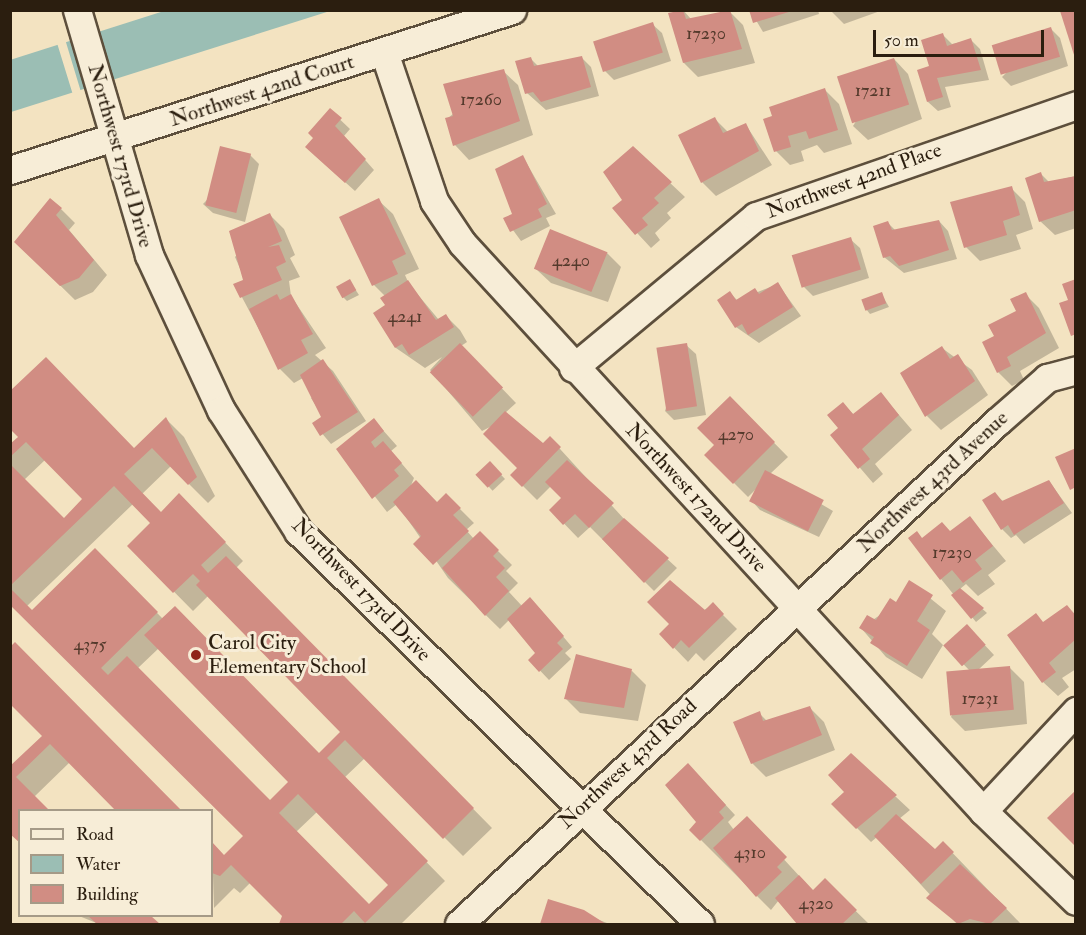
<!DOCTYPE html>
<html>
<head>
<meta charset="utf-8">
<style>
	body { margin:0 }
	#map { position:relative; width:1086px; height:935px; overflow:hidden; background:#f3e3c1; font-family:"IM FELL Double Pica",serif }
	div>[style] { position:absolute }
	[style*='--x'] { left:calc(var(--x)*1px); top:calc(var(--y)*1px); width:calc(var(--w)*1px); rotate:calc(var(--a)*1deg) }
	.water>* { inset:0; background:#9bbeb4 }
	.pier>* { inset:0; background:#f3e3c1 }
	.shadow>* { inset:0; background:#0003; transform-origin:0 0 }
	.building>* { inset:0; background:#d18d83; transform-origin:0 0 }
	.roads { filter:drop-shadow(2px 0 #5d4f3c) drop-shadow(-2px 0 #5d4f3c) drop-shadow(0 2px #5d4f3c) drop-shadow(0 -2px #5d4f3c) }
	.minor>* { height:27px; margin:-13.5px; padding:0 13.5px; transform-origin:13.5px; border-radius:13.5px; background:#f7edd7 }
	.dots>* { width:16px; height:16px; translate:-50% -50%; box-sizing:border-box; border:3px solid #f7edd7; border-radius:50% }
	span { translate:-50% -50%; white-space:nowrap; text-align:center; line-height:1.15; -webkit-text-stroke:6px #f7edd7; paint-order:stroke }
	.number-label { font-size:18px; color:#543a2c }
	.number-label span { -webkit-text-stroke-width:0 }
	.street-label { font-size:21px; color:#2b1e0f }
	.poi-label { font-size:21px; color:#2b1e0f }
	.left { translate:0 -50%; text-align:left }
	.frame { position:absolute; inset:0; border:12px solid #2b1e0f; pointer-events:none }
	.legend { position:absolute; left:18px; top:809px; width:195px; height:108px; box-sizing:border-box; background:#f7edd7; border:2px solid #a59a87; margin:0; padding:8px 10px; list-style:none; font-size:18px; color:#2b1e0f }
	.legend li { display:flex; align-items:center; gap:12px; height:30px }
	.legend b { width:30px; border:2px solid #a59a87 }
	.scale { position:absolute; left:873px; top:30px; width:171px; height:27px; box-sizing:border-box; border:3px solid #2b1e0f; border-top:0; padding-left:8px; font-size:18px; line-height:21px; white-space:nowrap; color:#2b1e0f; -webkit-text-stroke:4px #f7edd7; paint-order:stroke }
</style>
</head>
<body>
<div id="map">
	<div class="water">
		<div style="clip-path:polygon(164px 11px,330px 11px,11px 112px,10px 60px)"></div>
	</div>
	<div class="pier">
		<div style="clip-path:polygon(65px 39px,81px 92px,73px 95px,57px 43px,42px 47px)"></div>
	</div>
	<div class="shadow">
		<div style="clip-path:polygon(683px 10px,691px 19px,729px 11px,743px 25px,755px 63px,698px 77px,684px 63px)"></div>
		<div style="clip-path:polygon(750px 10px,818px 10px,819px 14px,763px 32px)"></div>
		<div style="clip-path:polygon(830px 10px,883px 10px,844px 24px)"></div>
		<div style="clip-path:polygon(652px 24px,662px 33px,671px 61px,614px 80px,604px 70px)"></div>
		<div style="clip-path:polygon(1050px 28px,1060px 38px,1068px 66px,1011px 86px,1002px 77px)"></div>
		<div style="clip-path:polygon(943px 35px,952px 44px,971px 40px,980px 49px,989px 80px,945px 87px,951px 107px,938px 111px,928px 102px,931px 67px)"></div>
		<div style="clip-path:polygon(581px 57px,591px 67px,599px 96px,546px 110px,527px 93px,531px 59px,539px 67px)"></div>
		<div style="clip-path:polygon(894px 59px,908px 74px,922px 119px,868px 140px,853px 126px)"></div>
		<div style="clip-path:polygon(503px 71px,518px 85px,533px 135px,469px 160px,455px 145px,447px 119px)"></div>
		<div style="clip-path:polygon(825px 90px,839px 104px,852px 144px,824px 153px,817px 145px,801px 151px,804px 161px,790px 165px,776px 151px)"></div>
		<div style="clip-path:polygon(330px 110px,350px 129px,344px 136px,374px 170px,355px 191px,316px 156px,315px 138px)"></div>
		<div style="clip-path:polygon(715px 119px,729px 133px,746px 125px,772px 165px,716px 196px,702px 182px)"></div>
		<div style="clip-path:polygon(633px 148px,685px 197px,667px 213px,671px 218px,655px 233px,660px 240px,651px 248px,614px 208px,624px 200px)"></div>
		<div style="clip-path:polygon(250px 155px,259px 164px,245px 222px,213px 213px,203px 204px)"></div>
		<div style="clip-path:polygon(523px 157px,556px 214px,546px 218px,550px 226px,521px 241px,505px 219px,514px 215px)"></div>
		<div style="clip-path:polygon(1041px 174px,1049px 182px,1076px 176px,1076px 228px,1055px 235px,1040px 221px)"></div>
		<div style="clip-path:polygon(1011px 188px,1025px 202px,1033px 229px,1016px 235px,1021px 249px,980px 261px,966px 247px)"></div>
		<div style="clip-path:polygon(378px 200px,393px 214px,419px 269px,405px 275px,409px 284px,439px 320px,446px 316px,460px 330px,467px 342px,461px 346px,516px 403px,505px 413px,543px 445px,550px 438px,625px 520px,677px 568px,654px 591px,590px 527px,578px 538px,551px 510px,563px 498px,551px 486px,537px 500px,512px 475px,519px 468px,494px 425px,482px 431px,430px 370px,442px 357px,425px 368px,396px 348px,385px 296px,374px 285px)"></div>
		<div style="clip-path:polygon(61px 209px,75px 223px,69px 230px,107px 275px,93px 292px,75px 300px,16px 242px)"></div>
		<div style="clip-path:polygon(270px 215px,284px 229px,295px 255px,290px 258px,300px 277px,289px 281px,291px 296px,326px 348px,315px 355px,333px 371px,366px 421px,331px 444px,314px 424px,323px 417px,311px 398px,315px 396px,303px 378px,294px 383px,280px 369px,235px 284px,245px 280px,235px 257px)"></div>
		<div style="clip-path:polygon(939px 221px,948px 231px,957px 259px,904px 273px,884px 257px,888px 223px,896px 231px)"></div>
		<div style="clip-path:polygon(850px 239px,860px 248px,869px 278px,813px 296px,804px 287px)"></div>
		<div style="clip-path:polygon(607px 253px,621px 267px,608px 302px,551px 283px,536px 269px)"></div>
		<div style="clip-path:polygon(349px 280px,359px 295px,347px 301px,343px 297px)"></div>
		<div style="clip-path:polygon(778px 284px,801px 316px,759px 343px,736px 327px,730px 293px,737px 300px)"></div>
		<div style="clip-path:polygon(881px 293px,889px 307px,870px 314px,866px 309px)"></div>
		<div style="clip-path:polygon(1025px 294px,1039px 308px,1059px 348px,1020px 371px,1024px 380px,1012px 386px,998px 372px,996px 337px,1018px 312px)"></div>
		<div style="clip-path:polygon(686px 345px,696px 354px,706px 415px,674px 420px,665px 411px)"></div>
		<div style="clip-path:polygon(942px 348px,972px 370px,988px 395px,941px 430px,927px 416px)"></div>
		<div style="clip-path:polygon(881px 394px,912px 430px,875px 464px,883px 474px,873px 483px,832px 435px,840px 429px,843px 404px,854px 415px)"></div>
		<div style="clip-path:polygon(730px 398px,788px 457px,770px 474px,833px 511px,819px 537px,760px 510px,751px 500px,757px 488px,748px 497px,706px 455px,716px 445px)"></div>
		<div style="clip-path:polygon(evenodd,166px 419px,184px 437px,215px 496px,208px 503px,171px 466px,142px 494px,161px 513px,179px 495px,243px 561px,236px 568px,492px 828px,463px 856px,365px 758px,344px 778px,445px 881px,401px 924px,281px 924px,284px 916px,251px 882px,240px 893px,234px 888px,214px 908px,212px 844px,224px 856px,245px 836px,10px 603px,10px 446px,20px 437px,134px 450px,166px 419px,45px 460px,85px 499px,64px 520px,24px 480px,45px 460px,166px 419px,133px 504px,152px 523px,129px 546px,193px 611px,208px 596px,342px 732px,319px 755px,163px 619px,95px 550px,32px 612px,27px 606px,133px 504px,166px 419px,159px 648px,291px 782px,270px 802px,138px 668px,159px 648px,166px 419px,317px 812px,390px 885px,369px 906px,296px 832px,317px 812px)"></div>
		<div style="clip-path:polygon(374px 420px,397px 446px,391px 451px,414px 478px,410px 488px,437px 504px,446px 495px,474px 523px,466px 530px,474px 539px,480px 533px,512px 565px,506px 571px,518px 583px,509px 592px,522px 606px,539px 608px,572px 647px,565px 653px,571px 659px,549px 680px,530px 660px,537px 654px,509px 620px,500px 629px,448px 578px,397px 504px,387px 512px,338px 449px)"></div>
		<div style="left:490px;top:463px;width:22px;height:17px;rotate:47deg"></div>
		<div style="clip-path:polygon(1049px 481px,1072px 513px,1024px 544px,1016px 535px,1011px 538px,1002px 529px,995px 494px,1004px 502px)"></div>
		<div style="clip-path:polygon(970px 518px,1006px 561px,988px 575px,995px 584px,978px 596px,966px 584px,960px 589px,987px 613px,976px 622px,941px 579px,923px 539px,951px 532px)"></div>
		<div style="clip-path:polygon(910px 582px,946px 611px,932px 634px,943px 645px,922px 679px,886px 657px,861px 628px,896px 604px)"></div>
		<div style="clip-path:polygon(713px 605px,737px 629px,704px 661px,696px 653px,688px 662px,661px 634px)"></div>
		<div style="clip-path:polygon(1067px 607px,1076px 615px,1076px 669px,1062px 678px,1069px 687px,1058px 696px,1043px 682px,1044px 623px)"></div>
		<div style="clip-path:polygon(967px 626px,994px 655px,978px 670px,1009px 667px,1024px 682px,1027px 724px,965px 731px,951px 717px,970px 671px,946px 646px)"></div>
		<div style="clip-path:polygon(15px 644px,179px 810px,117px 810px,70px 762px,34px 797px,47px 810px,20px 810px,10px 768px,44px 736px)"></div>
		<div style="clip-path:polygon(632px 671px,646px 685px,638px 721px,580px 713px,566px 699px)"></div>
		<div style="clip-path:polygon(810px 708px,824px 722px,835px 750px,766px 777px,752px 763px,759px 713px,767px 721px)"></div>
		<div style="clip-path:polygon(851px 755px,910px 810px,899px 819px,935px 851px,943px 843px,1020px 923px,957px 924px,877px 837px,871px 842px,833px 804px,846px 792px)"></div>
		<div style="clip-path:polygon(697px 774px,735px 815px,728px 822px,734px 830px,746px 818px,814px 892px,825px 881px,869px 924px,800px 924px,779px 900px,771px 910px,691px 830px,698px 822px)"></div>
		<div style="clip-path:polygon(549px 901px,607px 923px,608px 924px,542px 924px)"></div>
		<div style="clip-path:polygon(79px 916px,150px 916px,158px 924px,99px 924px)"></div>
	</div>
	<div class="building">
		<div style="clip-path:polygon(683px 10px,686px 19px,730px 10px,742px 49px,683px 63px,668px 13px)"></div>
		<div style="clip-path:polygon(749px 10px,792px 10px,792px 11px,753px 23px)"></div>
		<div style="clip-path:polygon(1076px 10px,1076px 58px,1075px 58px,1060px 11px)"></div>
		<div style="left:653px;top:22px;width:32px;height:63px;rotate:72deg"></div>
		<div style="left:1051px;top:27px;width:31px;height:62px;rotate:73deg"></div>
		<div style="clip-path:polygon(943px 33px,947px 46px,971px 38px,981px 70px,937px 78px,943px 97px,927px 102px,917px 70px,929px 66px,921px 40px)"></div>
		<div style="clip-path:polygon(582px 56px,591px 87px,541px 102px,533px 92px,525px 94px,515px 61px,531px 57px,534px 66px)"></div>
		<div style="left:894px;top:58px;width:49px;height:60px;rotate:72deg"></div>
		<div style="clip-path:polygon(504px 69px,520px 121px,453px 146px,445px 118px,453px 116px,443px 84px)"></div>
		<div style="clip-path:polygon(825px 88px,838px 130px,809px 139px,806px 131px,788px 136px,791px 147px,774px 152px,763px 119px,772px 116px,769px 107px)"></div>
		<div style="clip-path:polygon(330px 108px,342px 118px,335px 126px,366px 159px,345px 183px,305px 147px,313px 138px,308px 133px)"></div>
		<div style="clip-path:polygon(715px 117px,723px 133px,746px 123px,759px 151px,701px 183px,678px 135px)"></div>
		<div style="left:220px;top:146px;width:32px;height:61px;rotate:14deg"></div>
		<div style="clip-path:polygon(633px 146px,672px 182px,654px 198px,659px 203px,642px 218px,648px 225px,635px 235px,612px 208px,622px 200px,603px 172px)"></div>
		<div style="clip-path:polygon(523px 155px,547px 204px,538px 209px,542px 217px,510px 232px,503px 218px,512px 214px,495px 169px)"></div>
		<div style="clip-path:polygon(1041px 172px,1044px 182px,1076px 176px,1076px 210px,1039px 222px,1025px 178px)"></div>
		<div style="clip-path:polygon(1012px 186px,1020px 215px,1003px 221px,1007px 235px,964px 248px,950px 202px)"></div>
		<div style="clip-path:polygon(50px 198px,62px 208px,56px 215px,94px 260px,79px 278px,60px 286px,14px 242px)"></div>
		<div style="clip-path:polygon(379px 198px,406px 254px,392px 261px,398px 274px,372px 286px,339px 217px)"></div>
		<div style="clip-path:polygon(270px 213px,282px 241px,268px 247px,279px 245px,286px 262px,276px 267px,282px 280px,240px 298px,233px 284px,243px 280px,229px 231px)"></div>
		<div style="clip-path:polygon(939px 220px,949px 250px,899px 266px,890px 256px,883px 258px,873px 226px,888px 221px,892px 230px)"></div>
		<div style="left:550px;top:229px;width:62px;height:43px;rotate:22deg"></div>
		<div style="left:851px;top:237px;width:34px;height:62px;rotate:73deg"></div>
		<div style="left:350px;top:279px;width:13px;height:16px;rotate:61deg"></div>
		<div style="clip-path:polygon(1076px 279px,1076px 334px,1071px 336px,1059px 303px,1068px 300px,1062px 284px)"></div>
		<div style="clip-path:polygon(408px 280px,436px 320px,446px 314px,454px 327px,409px 355px,402px 344px,395px 348px,373px 313px,385px 305px,380px 298px)"></div>
		<div style="clip-path:polygon(778px 282px,793px 307px,748px 335px,742px 324px,735px 328px,717px 300px,730px 291px,736px 300px,755px 288px,759px 294px)"></div>
		<div style="left:882px;top:292px;width:12px;height:22px;rotate:70deg"></div>
		<div style="clip-path:polygon(1026px 292px,1046px 333px,1007px 357px,1011px 366px,997px 373px,982px 342px,994px 336px,988px 325px,1016px 311px,1010px 299px)"></div>
		<div style="clip-path:polygon(277px 294px,280px 300px,291px 294px,313px 334px,301px 340px,308px 353px,278px 370px,249px 309px)"></div>
		<div style="left:460px;top:343px;width:62px;height:42px;rotate:46deg"></div>
		<div style="left:687px;top:343px;width:64px;height:31px;rotate:81deg"></div>
		<div style="clip-path:polygon(942px 346px,950px 359px,958px 354px,975px 381px,925px 417px,900px 373px)"></div>
		<div style="clip-path:polygon(evenodd,46px 357px,134px 448px,166px 417px,197px 477px,188px 485px,152px 448px,124px 474px,161px 512px,179px 493px,226px 542px,201px 565px,208px 573px,226px 556px,474px 808px,443px 839px,345px 740px,327px 758px,428px 861px,365px 923px,354px 911px,341px 924px,279px 924px,282px 916px,231px 865px,220px 876px,212px 873px,212px 842px,224px 855px,243px 836px,10px 605px,10px 588px,32px 610px,95px 548px,158px 612px,101px 668px,108px 675px,127px 656px,270px 800px,288px 782px,144px 635px,175px 606px,319px 753px,340px 732px,196px 585px,200px 581px,193px 574px,173px 593px,127px 546px,150px 523px,114px 486px,10px 586px,10px 464px,64px 518px,82px 499px,26px 442px,10px 457px,10px 444px,18px 437px,10px 429px,10px 391px,46px 357px,298px 794px,388px 885px,369px 904px,279px 813px,298px 794px)"></div>
		<div style="clip-path:polygon(323px 359px,358px 412px,320px 436px,312px 423px,321px 417px,300px 375px)"></div>
		<div style="clip-path:polygon(881px 392px,899px 415px,862px 449px,870px 459px,858px 469px,830px 435px,838px 428px,827px 415px,843px 402px,853px 414px)"></div>
		<div style="clip-path:polygon(730px 396px,775px 442px,733px 484px,704px 455px,714px 445px,697px 428px)"></div>
		<div style="clip-path:polygon(505px 411px,543px 443px,550px 436px,561px 447px,522px 487px,510px 475px,517px 468px,483px 434px)"></div>
		<div style="clip-path:polygon(374px 418px,384px 431px,371px 442px,375px 448px,383px 441px,402px 463px,394px 470px,399px 476px,372px 499px,336px 449px)"></div>
		<div style="clip-path:polygon(1076px 448px,1076px 487px,1070px 490px,1055px 457px)"></div>
		<div style="clip-path:polygon(567px 460px,614px 503px,589px 528px,575px 514px,563px 525px,549px 510px,561px 498px,545px 482px)"></div>
		<div style="left:490px;top:461px;width:18px;height:20px;rotate:47deg"></div>
		<div style="left:765px;top:470px;width:66px;height:35px;rotate:27deg"></div>
		<div style="clip-path:polygon(416px 480px,437px 502px,446px 493px,461px 508px,453px 515px,469px 531px,433px 565px,413px 544px,421px 536px,393px 502px)"></div>
		<div style="clip-path:polygon(1049px 480px,1064px 503px,1014px 535px,1008px 525px,1001px 530px,982px 500px,995px 492px,1002px 501px)"></div>
		<div style="clip-path:polygon(970px 516px,993px 546px,975px 560px,982px 569px,963px 583px,952px 570px,940px 580px,908px 538px,917px 531px,922px 538px,942px 522px,950px 531px)"></div>
		<div style="clip-path:polygon(624px 518px,669px 558px,644px 583px,602px 539px)"></div>
		<div style="clip-path:polygon(480px 531px,499px 550px,493px 556px,505px 568px,496px 577px,509px 591px,485px 616px,442px 568px)"></div>
		<div style="clip-path:polygon(670px 580px,705px 610px,713px 602px,724px 614px,689px 648px,681px 640px,673px 649px,659px 634px,669px 624px,647px 602px)"></div>
		<div style="clip-path:polygon(909px 580px,933px 595px,917px 621px,930px 630px,907px 666px,870px 643px,874px 637px,859px 628px,867px 615px,876px 620px,890px 598px,896px 602px)"></div>
		<div style="clip-path:polygon(960px 588px,984px 608px,971px 619px,951px 595px)"></div>
		<div style="clip-path:polygon(530px 597px,564px 636px,557px 643px,563px 649px,539px 672px,528px 660px,535px 653px,507px 619px)"></div>
		<div style="clip-path:polygon(1067px 605px,1076px 616px,1076px 639px,1049px 663px,1056px 672px,1042px 683px,1007px 635px,1036px 613px,1043px 622px)"></div>
		<div style="left:967px;top:624px;width:28px;height:32px;rotate:48deg"></div>
		<div style="clip-path:polygon(15px 642px,181px 810px,115px 810px,50px 744px,16px 777px,49px 810px,20px 810px,20px 843px,10px 834px,10px 766px,42px 736px,10px 704px,10px 647px)"></div>
		<div style="clip-path:polygon(576px 654px,632px 669px,624px 708px,564px 699px)"></div>
		<div style="left:1010px;top:666px;width:44px;height:64px;rotate:85deg"></div>
		<div style="clip-path:polygon(810px 706px,822px 735px,751px 764px,733px 722px,760px 711px,763px 721px)"></div>
		<div style="clip-path:polygon(851px 753px,897px 795px,856px 829px,831px 804px,844px 792px,828px 775px)"></div>
		<div style="clip-path:polygon(688px 763px,726px 805px,719px 812px,724px 818px,700px 841px,689px 830px,696px 822px,665px 785px)"></div>
		<div style="clip-path:polygon(1076px 790px,1076px 847px,1047px 818px)"></div>
		<div style="clip-path:polygon(896px 814px,935px 849px,943px 841px,954px 852px,921px 884px,874px 836px)"></div>
		<div style="clip-path:polygon(747px 816px,787px 857px,777px 867px,782px 872px,756px 897px,713px 848px)"></div>
		<div style="clip-path:polygon(960px 864px,1007px 908px,990px 924px,970px 919px,958px 924px,926px 898px)"></div>
		<div style="clip-path:polygon(799px 875px,813px 890px,825px 878px,857px 910px,842px 924px,797px 924px,775px 898px)"></div>
		<div style="clip-path:polygon(548px 899px,584px 910px,606px 924px,540px 924px)"></div>
		<div style="clip-path:polygon(88px 916px,151px 916px,160px 924px,97px 924px)"></div>
	</div>
	<div class="roads">
		<div class="minor">
			<div style="--x:77;--y:10;--w:255;--a:73.6"></div>
			<div style="--x:149;--y:255;--w:171;--a:65.1"></div>
			<div style="--x:221;--y:410;--w:143;--a:57.5"></div>
			<div style="--x:298;--y:531;--w:562;--a:44.35"></div>
			<div style="--x:384;--y:52;--w:157;--a:71.4"></div>
			<div style="--x:434;--y:201;--w:50;--a:56.3"></div>
			<div style="--x:462;--y:243;--w:771;--a:47.47"></div>
			<div style="--x:983;--y:811;--w:129;--a:44.1"></div>
			<div style="--x:10;--y:170;--w:527;--a:-17.68"></div>
			<div style="--x:573;--y:368;--w:238;--a:-39.7"></div>
			<div style="--x:756;--y:216;--w:339;--a:-19.1"></div>
			<div style="--x:983;--y:811;--w:137;--a:-47.1"></div>
			<div style="--x:459;--y:924;--w:736;--a:-43.02"></div>
			<div style="--x:997;--y:422;--w:67;--a:-41.3"></div>
			<div style="--x:1047;--y:378;--w:30;--a:-15"></div>
		</div>
	</div>
	<div class="dots">
		<div style="left:196px;top:655px;background:#8f2418"></div>
	</div>
	<div class="number-label">
		<span style="left:706px;top:34px">17230</span>
		<span style="left:873px;top:91px">17211</span>
		<span style="left:481px;top:100px">17260</span>
		<span style="left:571px;top:261px">4240</span>
		<span style="left:405px;top:317px">4241</span>
		<span style="left:736px;top:435px">4270</span>
		<span style="left:952px;top:553px">17230</span>
		<span style="left:90px;top:645px">4375</span>
		<span style="left:980px;top:699px">17231</span>
		<span style="left:750px;top:853px">4310</span>
		<span style="left:816px;top:904px">4320</span>
	</div>
	<div class="street-label">
		<span style="left:262px;top:91px;rotate:-18deg">Northwest 42nd Court</span>
		<span style="left:120px;top:156px;rotate:74deg">Northwest 173rd Drive</span>
		<span style="left:854px;top:181px;rotate:-20deg">Northwest 42nd Place</span>
		<span style="left:933px;top:482px;rotate:-43deg">Northwest 43rd Avenue</span>
		<span style="left:696px;top:498px;rotate:47deg">Northwest 172nd Drive</span>
		<span style="left:361px;top:590px;rotate:46deg">Northwest 173rd Drive</span>
		<span style="left:628px;top:764px;rotate:-43deg">Northwest 43rd Road</span>
	</div>
	<div class="poi-label">
		<span class="left" style="left:208px;top:655px">Carol City<br>Elementary School</span>
	</div>
	<div class="frame"></div>
	<ul class="legend">
	<li><b style="height:8px;background:#f7edd7"></b>Road</li>
	<li><b style="height:16px;background:#9bbeb4"></b>Water</li>
	<li><b style="height:16px;background:#d18d83"></b>Building</li>
	</ul>
	<div class="scale">50 m</div>
</div>
</body>
</html>
